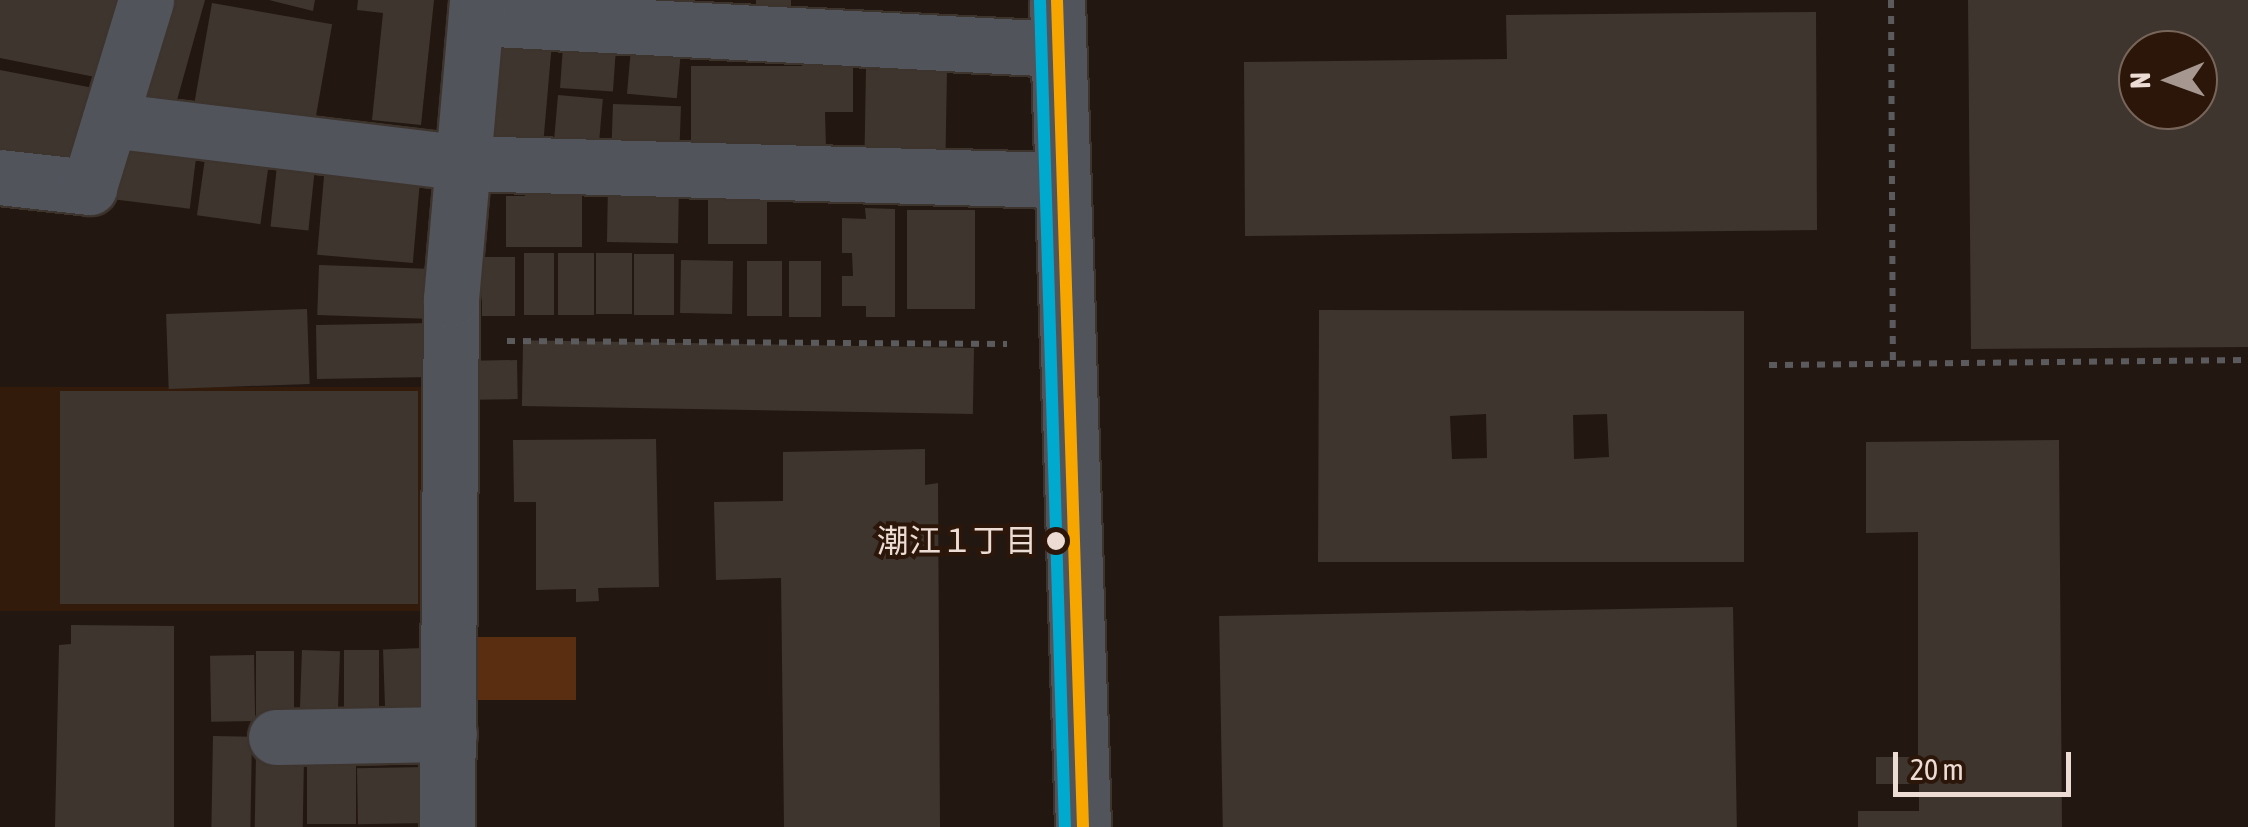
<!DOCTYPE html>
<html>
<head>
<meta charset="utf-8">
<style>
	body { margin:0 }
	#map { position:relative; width:2248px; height:827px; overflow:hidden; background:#231811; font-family:"Asap Condensed","Noto Sans JP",sans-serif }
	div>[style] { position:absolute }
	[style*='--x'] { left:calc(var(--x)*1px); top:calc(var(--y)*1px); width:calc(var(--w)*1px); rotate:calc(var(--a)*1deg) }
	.built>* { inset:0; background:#331b0b; transform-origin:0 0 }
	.green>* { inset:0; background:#5a2e11; transform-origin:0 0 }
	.building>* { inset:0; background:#3e352f; transform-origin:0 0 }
	.path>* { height:6px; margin-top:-3px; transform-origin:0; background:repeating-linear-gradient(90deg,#5b5a5d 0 8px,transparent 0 16px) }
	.roads { filter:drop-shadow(2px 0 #3d342e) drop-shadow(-2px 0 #3d342e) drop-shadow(0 2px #3d342e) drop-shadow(0 -2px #3d342e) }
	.minor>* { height:55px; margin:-27.5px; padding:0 27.5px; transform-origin:27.5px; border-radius:27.5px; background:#52545c }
	.bus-1>* { height:12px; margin:-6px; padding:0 6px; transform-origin:6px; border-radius:6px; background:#f7a600 }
	.bus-2>* { height:12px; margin:-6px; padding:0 6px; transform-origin:6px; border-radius:6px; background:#00a9ce }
	.dots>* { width:28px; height:28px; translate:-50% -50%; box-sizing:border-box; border:5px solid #2b1609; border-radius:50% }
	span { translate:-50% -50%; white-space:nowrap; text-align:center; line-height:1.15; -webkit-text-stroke:8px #2b1609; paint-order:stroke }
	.bus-label { font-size:32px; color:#ecdcd4 }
	.right { translate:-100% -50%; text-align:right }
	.north { position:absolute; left:2118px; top:30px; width:100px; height:100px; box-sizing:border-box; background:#2b1609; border:2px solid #78655a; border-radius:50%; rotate:269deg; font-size:28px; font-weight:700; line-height:40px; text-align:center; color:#ecdcd4 }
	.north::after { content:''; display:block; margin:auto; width:35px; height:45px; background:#a69790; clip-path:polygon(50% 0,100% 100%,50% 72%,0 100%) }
	.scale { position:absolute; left:1893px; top:752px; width:178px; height:45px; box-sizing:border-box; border:5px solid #ecdcd4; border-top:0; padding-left:12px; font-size:30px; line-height:35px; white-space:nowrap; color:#ecdcd4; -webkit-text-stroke:8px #2b1609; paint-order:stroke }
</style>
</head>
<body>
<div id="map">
	<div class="built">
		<div style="left:432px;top:387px;width:224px;height:433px;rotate:90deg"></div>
	</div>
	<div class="green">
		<div style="left:576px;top:637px;width:63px;height:106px;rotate:90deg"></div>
	</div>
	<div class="building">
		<div style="clip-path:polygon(0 0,128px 0,105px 79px,0 58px)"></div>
		<div style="clip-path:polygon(159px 0,205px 0,172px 118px,125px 109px)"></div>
		<div style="clip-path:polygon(269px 0,315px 0,313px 11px)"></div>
		<div style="clip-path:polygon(358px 0,434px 0,421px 125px,372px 120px,383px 13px,357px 10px)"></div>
		<div style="left:756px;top:0;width:35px;height:10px"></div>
		<div style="clip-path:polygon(evenodd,1968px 0,2248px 0,2248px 347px,1971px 349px,1968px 0,2138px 50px,2198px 50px,2198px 110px,2138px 110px,2138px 50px)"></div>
		<div style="left:212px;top:3px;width:122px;height:113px;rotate:10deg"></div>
		<div style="clip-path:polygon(1816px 12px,1817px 230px,1245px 236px,1244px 62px,1507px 59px,1506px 15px)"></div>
		<div style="left:491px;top:40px;width:61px;height:102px;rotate:5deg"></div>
		<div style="left:563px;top:46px;width:53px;height:42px;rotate:4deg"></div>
		<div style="left:631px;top:48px;width:50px;height:46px;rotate:5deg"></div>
		<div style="clip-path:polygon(691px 66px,853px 66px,853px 112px,825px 112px,826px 148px,691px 148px)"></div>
		<div style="left:866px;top:69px;width:81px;height:88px;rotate:1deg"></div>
		<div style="clip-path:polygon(0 70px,104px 90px,77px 175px,0 165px)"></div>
		<div style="left:558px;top:95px;width:45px;height:55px;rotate:5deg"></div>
		<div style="left:613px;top:104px;width:68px;height:40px;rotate:2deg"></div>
		<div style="left:123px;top:137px;width:75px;height:63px;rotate:7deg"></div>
		<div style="left:207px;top:144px;width:64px;height:72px;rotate:8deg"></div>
		<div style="left:278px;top:156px;width:38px;height:71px;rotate:6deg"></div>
		<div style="left:325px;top:165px;width:96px;height:90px;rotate:5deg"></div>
		<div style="clip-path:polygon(525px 183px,582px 184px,582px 247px,506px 247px,506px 196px,525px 196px)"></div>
		<div style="left:608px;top:183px;width:71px;height:59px;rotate:1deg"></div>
		<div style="left:708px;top:190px;width:59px;height:54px"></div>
		<div style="clip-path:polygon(865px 208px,895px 209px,895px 317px,866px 317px,866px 306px,842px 306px,842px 276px,853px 276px,852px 253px,842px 253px,842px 218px,866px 219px)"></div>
		<div style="left:907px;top:210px;width:68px;height:99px"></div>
		<div style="left:524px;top:253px;width:30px;height:62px"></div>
		<div style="left:594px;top:253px;width:62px;height:36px;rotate:90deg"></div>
		<div style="left:596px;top:253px;width:36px;height:61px"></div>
		<div style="left:634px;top:254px;width:40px;height:61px"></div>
		<div style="left:482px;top:257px;width:33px;height:59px"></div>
		<div style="left:681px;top:260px;width:52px;height:53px;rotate:1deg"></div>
		<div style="left:747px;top:261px;width:35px;height:55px"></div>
		<div style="left:789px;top:261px;width:32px;height:56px"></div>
		<div style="left:319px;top:265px;width:108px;height:50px;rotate:2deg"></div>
		<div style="left:307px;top:309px;width:75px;height:141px;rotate:88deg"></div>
		<div style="clip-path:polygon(evenodd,1319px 310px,1744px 311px,1744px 562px,1318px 562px,1319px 310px,1486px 414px,1487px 458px,1452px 459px,1450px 416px,1486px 414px,1319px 310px,1607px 414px,1609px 457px,1574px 459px,1573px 415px,1607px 414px)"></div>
		<div style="left:431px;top:323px;width:54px;height:115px;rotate:89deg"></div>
		<div style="left:974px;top:348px;width:66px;height:451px;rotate:91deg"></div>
		<div style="left:517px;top:360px;width:39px;height:45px;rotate:89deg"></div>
		<div style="left:418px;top:391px;width:213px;height:358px;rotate:90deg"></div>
		<div style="clip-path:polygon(656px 439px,659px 587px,598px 588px,599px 601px,576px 602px,576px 589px,536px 590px,536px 502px,514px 502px,513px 440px)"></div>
		<div style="clip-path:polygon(2059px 440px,2062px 827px,1858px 827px,1858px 811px,1919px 811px,1919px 784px,1876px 784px,1876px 757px,1918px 757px,1918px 532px,1866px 533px,1866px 442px)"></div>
		<div style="clip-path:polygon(925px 449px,925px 485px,938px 483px,940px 827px,784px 827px,781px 578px,716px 580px,714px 502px,783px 501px,783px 452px)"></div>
		<div style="left:1733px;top:607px;width:220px;height:514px;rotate:89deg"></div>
		<div style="clip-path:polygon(71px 625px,174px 626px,174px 827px,55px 827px,59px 645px,71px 644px)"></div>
		<div style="left:423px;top:648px;width:63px;height:40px;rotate:88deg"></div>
		<div style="left:302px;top:650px;width:38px;height:66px;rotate:2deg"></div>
		<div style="left:344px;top:650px;width:35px;height:64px"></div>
		<div style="left:256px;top:651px;width:38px;height:69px"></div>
		<div style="left:254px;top:655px;width:66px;height:44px;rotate:89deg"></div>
		<div style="left:213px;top:736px;width:39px;height:91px;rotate:1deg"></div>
		<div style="left:256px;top:755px;width:48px;height:72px;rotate:1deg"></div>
		<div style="left:307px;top:758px;width:49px;height:66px"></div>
		<div style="left:426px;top:767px;width:56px;height:69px;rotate:89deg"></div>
	</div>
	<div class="path">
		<div style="--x:1891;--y:0;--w:362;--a:89.7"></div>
		<div style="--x:507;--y:341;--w:500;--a:0.34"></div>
		<div style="--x:1769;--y:365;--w:479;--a:-0.6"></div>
	</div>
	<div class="roads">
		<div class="minor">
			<div style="--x:1057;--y:0;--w:827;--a:88.2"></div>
			<div style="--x:476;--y:18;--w:582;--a:3.05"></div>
			<div style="--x:110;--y:120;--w:356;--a:6.9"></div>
			<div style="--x:463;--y:163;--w:595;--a:1.64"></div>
			<div style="--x:0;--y:177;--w:90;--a:6.4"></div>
			<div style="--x:89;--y:187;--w:195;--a:-73"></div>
			<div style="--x:276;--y:737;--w:173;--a:-1"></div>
			<div style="--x:447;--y:827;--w:528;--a:-89.57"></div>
			<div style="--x:451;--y:299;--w:300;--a:-85"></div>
		</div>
	</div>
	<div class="bus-1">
		<div style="--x:1057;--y:0;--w:827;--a:88.2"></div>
	</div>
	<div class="bus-2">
		<div style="--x:1040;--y:1;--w:826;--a:88.27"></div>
	</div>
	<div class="dots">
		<div style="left:1056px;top:541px;background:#ecdcd4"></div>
	</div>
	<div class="bus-label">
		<span class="right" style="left:1037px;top:541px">潮江１丁目</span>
	</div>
	<div class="north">N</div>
	<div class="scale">20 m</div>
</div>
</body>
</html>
